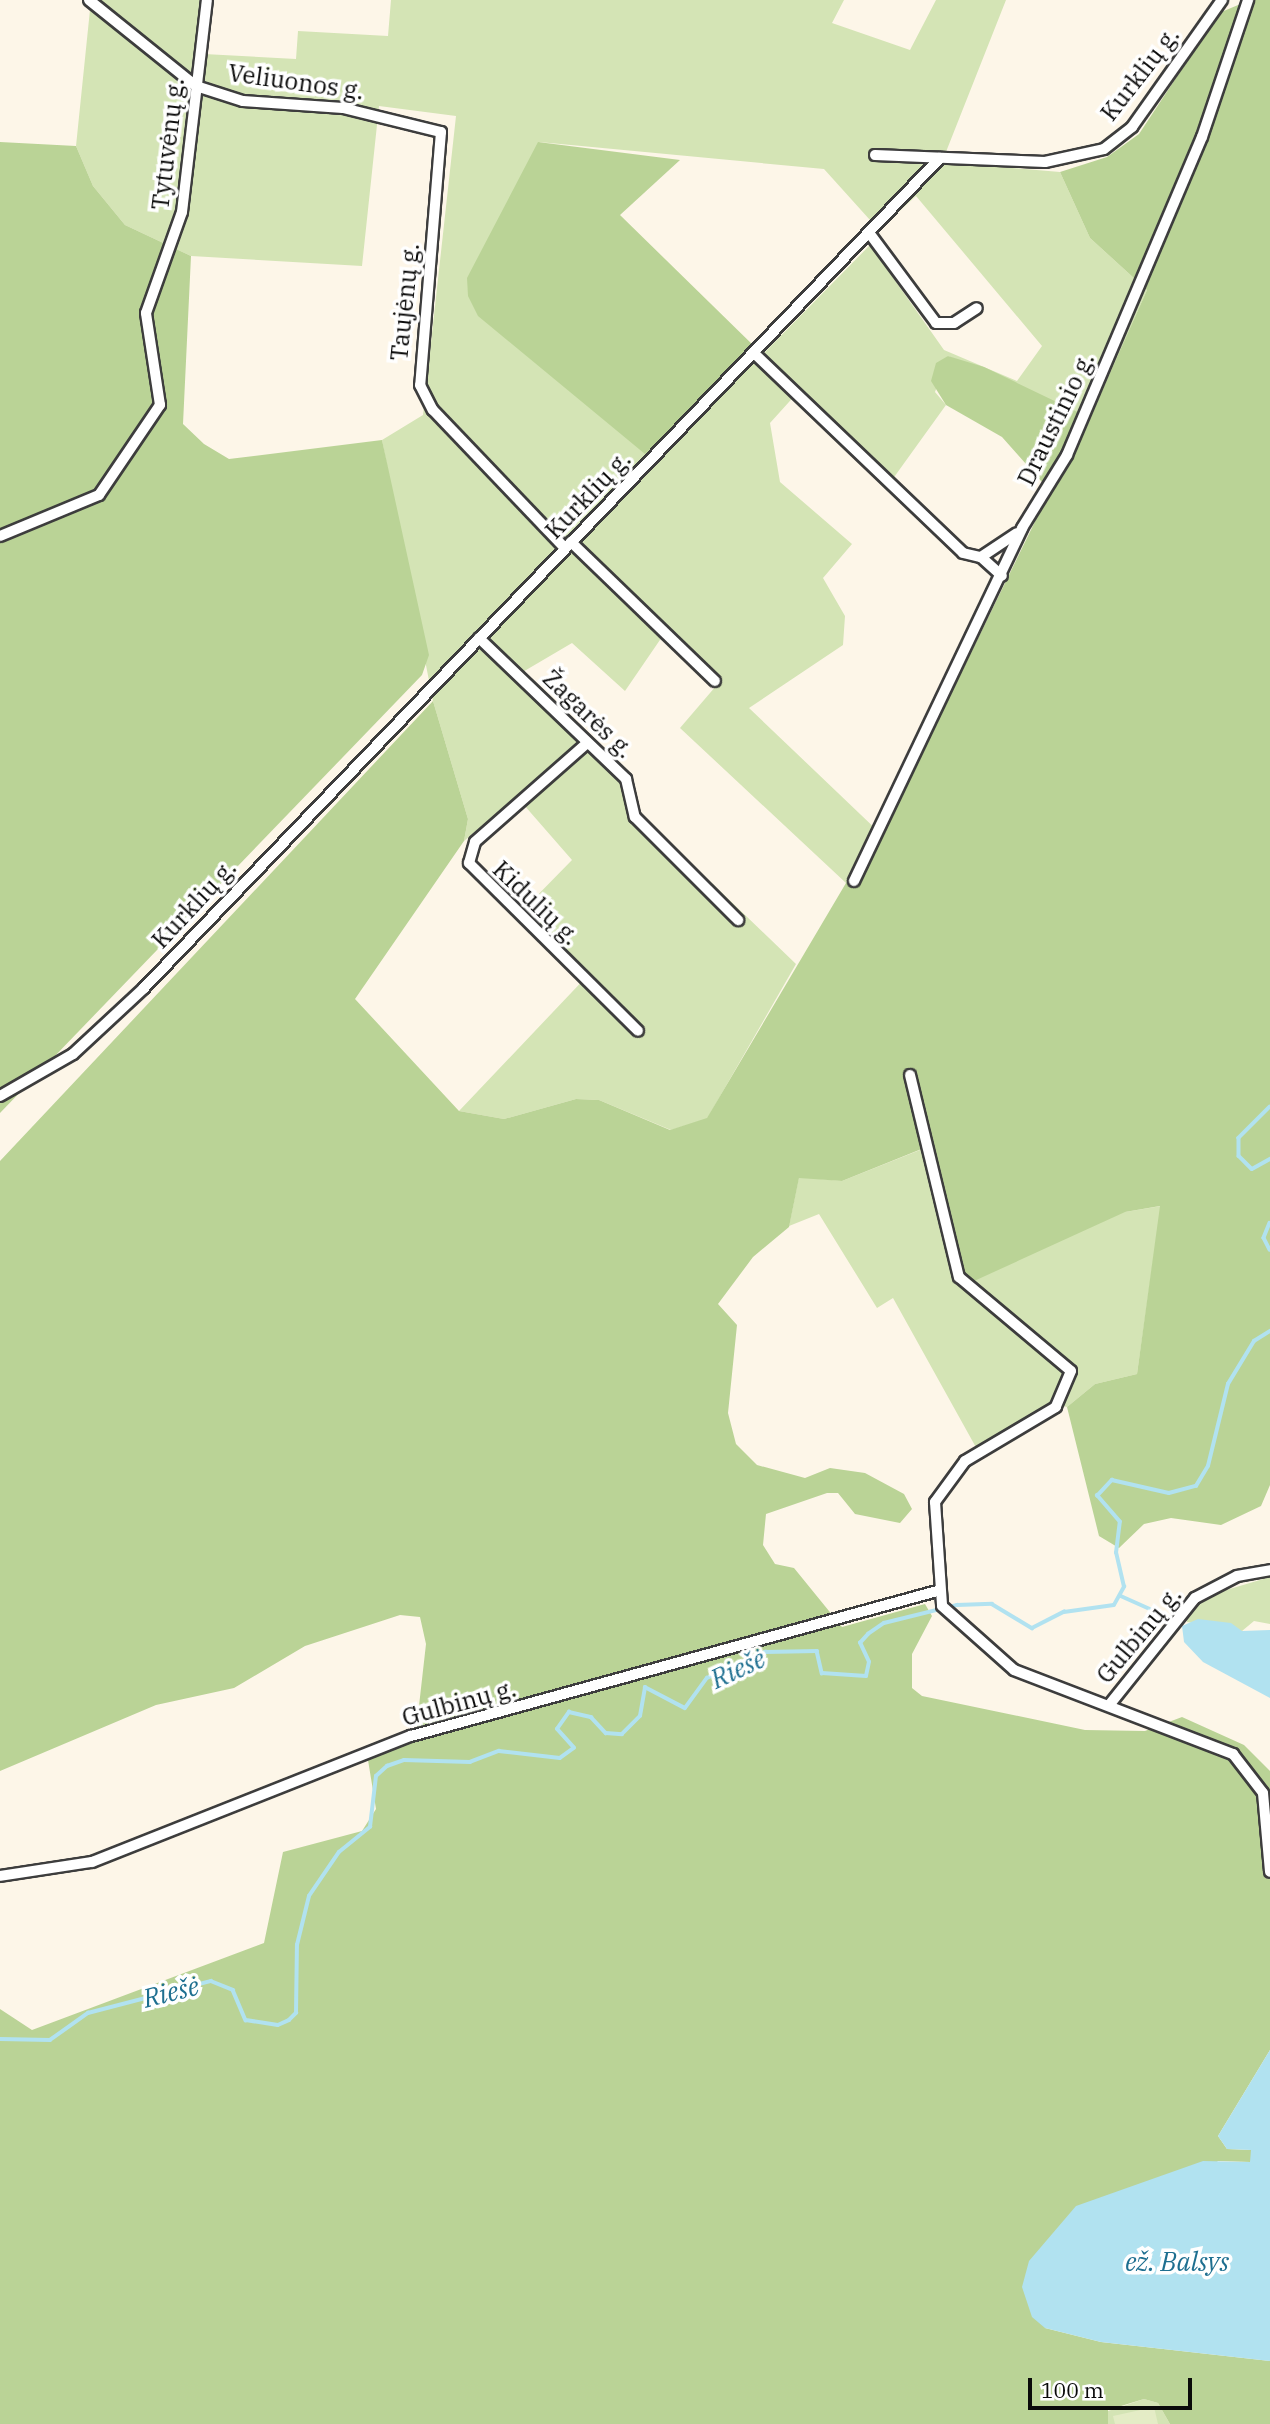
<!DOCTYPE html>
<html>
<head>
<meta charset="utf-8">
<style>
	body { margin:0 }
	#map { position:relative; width:1270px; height:2424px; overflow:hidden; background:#fdf6e8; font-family:"IBM Plex Serif",serif }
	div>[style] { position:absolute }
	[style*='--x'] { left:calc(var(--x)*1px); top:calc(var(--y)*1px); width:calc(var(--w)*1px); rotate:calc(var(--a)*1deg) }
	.green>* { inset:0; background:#d4e4b5 }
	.forest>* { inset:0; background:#bad396 }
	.pitch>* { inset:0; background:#e4ecc6 }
	.water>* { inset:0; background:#b1e2f0 }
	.stream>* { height:3.5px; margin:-1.75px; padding:0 1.75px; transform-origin:1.75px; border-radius:1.75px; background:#b1e2f0 }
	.roads { filter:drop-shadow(2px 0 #3d3d3d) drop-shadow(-2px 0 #3d3d3d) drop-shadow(0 2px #3d3d3d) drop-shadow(0 -2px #3d3d3d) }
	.minor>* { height:10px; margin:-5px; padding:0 5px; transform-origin:5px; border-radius:5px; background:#fff }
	span { translate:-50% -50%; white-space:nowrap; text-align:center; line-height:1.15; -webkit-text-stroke:7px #fff; paint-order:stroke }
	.street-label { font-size:24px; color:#0a0a0a }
	.water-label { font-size:26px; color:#1e6f90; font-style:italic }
	.scale { position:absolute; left:1028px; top:2378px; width:164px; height:32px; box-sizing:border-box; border:4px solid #0a0a0a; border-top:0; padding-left:9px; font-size:21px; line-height:24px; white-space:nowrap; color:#0a0a0a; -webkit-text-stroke:5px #fff; paint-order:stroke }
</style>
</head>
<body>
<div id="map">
	<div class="green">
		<div style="clip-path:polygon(evenodd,91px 0,212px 0,204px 54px,296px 59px,298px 31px,388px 36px,391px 0,844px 0,832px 23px,910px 50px,936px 0,1006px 0,942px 162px,1060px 172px,1090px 238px,1147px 290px,1090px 419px,948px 356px,935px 392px,946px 405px,892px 480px,798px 392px,770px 423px,780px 482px,852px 544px,823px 578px,845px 616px,843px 645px,749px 708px,882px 835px,859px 882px,846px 883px,680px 728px,716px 686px,664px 634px,625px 691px,572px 643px,521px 673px,630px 776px,640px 814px,796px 964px,707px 1119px,671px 1130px,599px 1100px,576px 1099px,504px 1119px,459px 1111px,590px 973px,523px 910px,572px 860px,517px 797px,464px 841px,468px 819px,433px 701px,382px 440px,423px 415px,456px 116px,379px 106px,362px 266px,191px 256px,125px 225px,93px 186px,76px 146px,91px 0,539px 142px,824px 169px,879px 230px,916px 196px,1042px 346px,1017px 381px,944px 350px,870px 245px,762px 355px,539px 142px)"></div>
		<div style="clip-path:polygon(925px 1148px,1125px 1212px,1161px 1206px,1137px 1374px,1095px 1384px,1067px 1407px,1051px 1403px,978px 1451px,893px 1298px,877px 1308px,819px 1214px,789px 1226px,799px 1177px,842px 1181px)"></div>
		<div style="clip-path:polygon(1270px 1577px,1270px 1624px,1254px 1621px,1242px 1631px,1187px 1622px,1185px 1613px,1206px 1596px)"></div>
		<div style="clip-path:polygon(1144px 2399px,1158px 2403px,1170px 2424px,1108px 2424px,1108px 2411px)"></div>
	</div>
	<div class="forest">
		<div style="clip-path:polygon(1250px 0,1270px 0,1270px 1485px,1261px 1506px,1221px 1525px,1171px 1518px,1144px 1524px,1119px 1548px,1099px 1536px,1067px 1407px,1095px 1384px,1137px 1374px,1160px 1206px,1125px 1212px,961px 1287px,924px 1148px,842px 1181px,799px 1178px,789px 1227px,753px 1257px,718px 1304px,737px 1325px,728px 1413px,736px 1444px,757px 1465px,805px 1478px,830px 1468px,865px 1473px,904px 1494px,912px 1509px,900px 1523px,855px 1514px,838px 1493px,827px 1493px,766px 1514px,763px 1545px,775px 1564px,794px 1568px,842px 1627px,925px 1604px,932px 1616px,912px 1654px,912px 1688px,922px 1696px,1085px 1730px,1145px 1731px,1182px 1717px,1244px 1745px,1270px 1771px,1270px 2050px,1218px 2136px,1227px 2149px,1251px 2150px,1254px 2157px,1250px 2162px,1218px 2161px,1045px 2328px,1101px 2342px,1270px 2361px,1270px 2424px,1170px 2424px,1158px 2403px,1144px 2399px,1108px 2410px,1108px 2424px,0 2424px,0 2009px,32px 2030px,264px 1943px,283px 1852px,362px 1831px,376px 1809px,368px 1760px,415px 1741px,426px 1644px,420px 1617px,400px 1615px,305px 1646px,234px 1688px,156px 1705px,0 1771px,0 1161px,433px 701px,468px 819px,464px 841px,355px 999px,459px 1111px,504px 1119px,576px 1099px,599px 1100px,670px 1130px,707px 1118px,846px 883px,859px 882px,1050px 491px,1002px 437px,946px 405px,931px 381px,936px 363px,948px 356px,984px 367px,1090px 418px,1147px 290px,1090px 238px,1060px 172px,1107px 157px,1139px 134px,1219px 13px)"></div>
		<div style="clip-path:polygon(0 142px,76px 146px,93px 186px,125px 225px,191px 256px,183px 424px,204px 444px,229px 459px,382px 440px,429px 655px,422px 675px,0 1113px)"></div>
		<div style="clip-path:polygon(538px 142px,680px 160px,620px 215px,756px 348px,645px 454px,478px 316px,468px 296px,467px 278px)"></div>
	</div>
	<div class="pitch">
		<div style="clip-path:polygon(1154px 2407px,1158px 2424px,1115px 2424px,1113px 2416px)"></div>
	</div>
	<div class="water">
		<div style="clip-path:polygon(1198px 1619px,1231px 1623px,1242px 1631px,1270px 1630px,1270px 1698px,1203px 1662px,1184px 1642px,1182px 1626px)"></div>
		<div style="clip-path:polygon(1270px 2050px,1270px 2361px,1101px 2342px,1045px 2328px,1032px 2317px,1022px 2287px,1029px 2261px,1076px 2206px,1203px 2161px,1250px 2162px,1251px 2150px,1227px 2149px,1218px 2136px)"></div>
	</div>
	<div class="stream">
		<div style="--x:1270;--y:1107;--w:44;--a:135"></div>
		<div style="--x:1239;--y:1138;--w:18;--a:90"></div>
		<div style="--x:1239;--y:1156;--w:18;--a:45"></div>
		<div style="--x:1252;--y:1169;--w:21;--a:-29"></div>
		<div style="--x:1270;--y:1223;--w:16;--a:112"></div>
		<div style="--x:1264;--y:1238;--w:13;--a:63"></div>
		<div style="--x:1121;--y:1596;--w:51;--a:24.1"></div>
		<div style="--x:0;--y:2039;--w:50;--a:1.1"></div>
		<div style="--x:50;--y:2040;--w:47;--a:-35.4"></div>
		<div style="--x:88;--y:2013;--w:127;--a:-14.6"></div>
		<div style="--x:211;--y:1981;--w:24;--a:22"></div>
		<div style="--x:233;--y:1990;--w:33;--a:67"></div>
		<div style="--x:246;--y:2020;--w:32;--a:9"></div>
		<div style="--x:278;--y:2025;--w:12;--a:-24"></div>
		<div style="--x:289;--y:2020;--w:10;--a:-45"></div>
		<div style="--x:296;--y:2013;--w:68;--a:-89.2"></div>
		<div style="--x:297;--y:1945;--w:50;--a:-76.2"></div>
		<div style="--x:309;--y:1896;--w:53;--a:-55.7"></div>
		<div style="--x:339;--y:1852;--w:40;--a:-39"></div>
		<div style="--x:370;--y:1827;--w:51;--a:-83.3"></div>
		<div style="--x:376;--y:1776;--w:15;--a:-42"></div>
		<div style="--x:387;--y:1766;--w:18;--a:-19"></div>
		<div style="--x:404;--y:1760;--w:66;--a:1.7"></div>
		<div style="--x:470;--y:1762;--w:31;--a:-21"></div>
		<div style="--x:499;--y:1751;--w:61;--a:6.5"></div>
		<div style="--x:560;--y:1758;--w:17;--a:-36"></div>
		<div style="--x:574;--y:1748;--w:25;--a:-132"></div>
		<div style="--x:557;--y:1729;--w:21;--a:-55"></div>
		<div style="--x:569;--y:1712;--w:23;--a:13"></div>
		<div style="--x:591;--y:1717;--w:22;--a:47"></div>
		<div style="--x:606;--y:1733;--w:16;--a:4"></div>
		<div style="--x:622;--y:1734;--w:25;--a:-45"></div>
		<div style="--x:640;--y:1716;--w:29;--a:-80"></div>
		<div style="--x:645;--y:1687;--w:45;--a:27.7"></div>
		<div style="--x:685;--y:1708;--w:37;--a:-54"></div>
		<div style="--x:707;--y:1678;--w:64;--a:-24.1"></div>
		<div style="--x:765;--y:1652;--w:52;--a:-1.1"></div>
		<div style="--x:817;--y:1651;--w:23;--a:77"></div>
		<div style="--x:822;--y:1673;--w:44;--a:3.9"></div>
		<div style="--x:866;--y:1676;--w:14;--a:-78"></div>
		<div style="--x:869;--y:1662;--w:21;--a:-115"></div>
		<div style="--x:860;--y:1643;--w:12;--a:-48"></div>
		<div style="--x:868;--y:1634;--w:19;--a:-35"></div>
		<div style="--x:884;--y:1623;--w:75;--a:-13.9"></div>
		<div style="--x:957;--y:1605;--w:35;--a:-2"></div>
		<div style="--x:992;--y:1604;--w:47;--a:31"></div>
		<div style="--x:1032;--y:1628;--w:36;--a:-27"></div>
		<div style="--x:1064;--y:1612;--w:50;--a:-8"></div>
		<div style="--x:1114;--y:1605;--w:21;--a:-61"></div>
		<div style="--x:1124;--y:1587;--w:35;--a:-103"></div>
		<div style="--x:1116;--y:1553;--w:31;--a:-83"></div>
		<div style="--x:1120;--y:1522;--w:35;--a:-131"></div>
		<div style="--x:1097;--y:1496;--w:22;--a:-47"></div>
		<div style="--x:1112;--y:1480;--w:58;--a:12.8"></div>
		<div style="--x:1169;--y:1493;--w:28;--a:-15"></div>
		<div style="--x:1196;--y:1486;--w:23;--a:-59"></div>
		<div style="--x:1208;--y:1466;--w:84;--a:-76.3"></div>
		<div style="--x:1228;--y:1384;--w:50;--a:-58.8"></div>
		<div style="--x:1254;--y:1341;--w:19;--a:-32"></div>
	</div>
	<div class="roads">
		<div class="minor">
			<div style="--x:89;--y:0;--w:137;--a:38.8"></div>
			<div style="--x:196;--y:86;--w:49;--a:17.7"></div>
			<div style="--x:243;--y:101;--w:100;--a:4"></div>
			<div style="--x:343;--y:108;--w:101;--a:13.8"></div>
			<div style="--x:441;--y:132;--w:254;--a:94.7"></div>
			<div style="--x:420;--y:385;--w:28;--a:63"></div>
			<div style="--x:433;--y:410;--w:191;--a:46.3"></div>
			<div style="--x:875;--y:155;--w:170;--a:2.4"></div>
			<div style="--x:1045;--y:162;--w:60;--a:-12.4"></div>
			<div style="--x:1104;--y:149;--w:36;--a:-38"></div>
			<div style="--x:1132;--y:127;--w:156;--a:-54.7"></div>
			<div style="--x:870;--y:234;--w:111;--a:53.4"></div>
			<div style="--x:936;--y:323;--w:18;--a:0"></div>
			<div style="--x:954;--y:323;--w:27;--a:-33"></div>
			<div style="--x:756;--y:355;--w:286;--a:43.7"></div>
			<div style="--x:963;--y:553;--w:18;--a:13"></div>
			<div style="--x:981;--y:557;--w:43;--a:-33.7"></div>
			<div style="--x:0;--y:536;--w:107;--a:-22.5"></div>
			<div style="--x:99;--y:495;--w:109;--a:-55.9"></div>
			<div style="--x:160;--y:405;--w:93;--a:-98.7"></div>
			<div style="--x:146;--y:313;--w:107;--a:-70.4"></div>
			<div style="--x:182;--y:212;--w:213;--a:-83.3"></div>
			<div style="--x:571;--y:542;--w:200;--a:44"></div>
			<div style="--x:981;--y:557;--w:28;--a:42"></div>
			<div style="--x:479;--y:638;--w:204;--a:43.8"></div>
			<div style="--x:626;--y:779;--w:39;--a:77"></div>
			<div style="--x:635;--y:817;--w:146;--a:45"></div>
			<div style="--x:586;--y:744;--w:148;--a:138.6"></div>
			<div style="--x:475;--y:842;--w:22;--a:106"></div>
			<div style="--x:469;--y:863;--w:238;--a:44.8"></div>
			<div style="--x:854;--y:881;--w:391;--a:-64.5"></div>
			<div style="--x:1022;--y:528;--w:86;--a:-58.3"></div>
			<div style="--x:1067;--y:455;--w:345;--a:-67"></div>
			<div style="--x:1202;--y:137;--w:145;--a:-71.4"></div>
			<div style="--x:910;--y:1075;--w:208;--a:76.4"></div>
			<div style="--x:959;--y:1277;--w:146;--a:40"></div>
			<div style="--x:1071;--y:1371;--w:39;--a:113"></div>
			<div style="--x:1056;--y:1407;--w:106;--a:149.3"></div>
			<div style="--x:965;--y:1461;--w:51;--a:126.2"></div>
			<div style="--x:935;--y:1502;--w:104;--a:86.1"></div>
			<div style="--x:942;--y:1606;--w:96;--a:41.6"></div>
			<div style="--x:1014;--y:1670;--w:235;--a:21"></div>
			<div style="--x:1233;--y:1754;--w:49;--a:52.4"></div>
			<div style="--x:1263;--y:1793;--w:79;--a:84.9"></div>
			<div style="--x:0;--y:1096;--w:84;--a:-29.9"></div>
			<div style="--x:73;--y:1054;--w:97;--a:-42.9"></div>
			<div style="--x:144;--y:988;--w:1150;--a:-46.2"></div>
			<div style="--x:1110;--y:1704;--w:136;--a:-51.3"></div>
			<div style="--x:1195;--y:1598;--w:47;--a:-27.6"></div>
			<div style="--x:1237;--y:1576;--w:34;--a:-10"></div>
			<div style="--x:0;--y:1876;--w:93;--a:-8.7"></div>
			<div style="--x:92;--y:1862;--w:343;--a:-21.6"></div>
			<div style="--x:411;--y:1736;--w:546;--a:-15.41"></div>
		</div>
	</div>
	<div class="street-label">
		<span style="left:1140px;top:74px;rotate:-52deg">Kurklių g.</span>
		<span style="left:296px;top:82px;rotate:8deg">Veliuonos g.</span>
		<span style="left:168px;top:144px;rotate:-83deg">Tytuvėnų g.</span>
		<span style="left:405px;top:302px;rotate:-84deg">Taujėnų g.</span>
		<span style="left:1056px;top:419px;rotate:-64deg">Draustinio g.</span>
		<span style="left:588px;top:495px;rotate:-46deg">Kurklių g.</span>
		<span style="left:588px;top:714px;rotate:44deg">Žagarės g.</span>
		<span style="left:536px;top:903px;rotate:44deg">Kidulių g.</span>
		<span style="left:194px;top:904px;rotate:-47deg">Kurklių g.</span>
		<span style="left:1139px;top:1635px;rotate:-50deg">Gulbinų g.</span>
		<span style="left:459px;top:1703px;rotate:-15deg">Gulbinų g.</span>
	</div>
	<div class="water-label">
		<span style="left:738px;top:1669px;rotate:-25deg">Riešė</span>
		<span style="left:171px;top:1992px;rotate:-14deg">Riešė</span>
		<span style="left:1177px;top:2262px">ež. Balsys</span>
	</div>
	<div class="scale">100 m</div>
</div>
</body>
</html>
